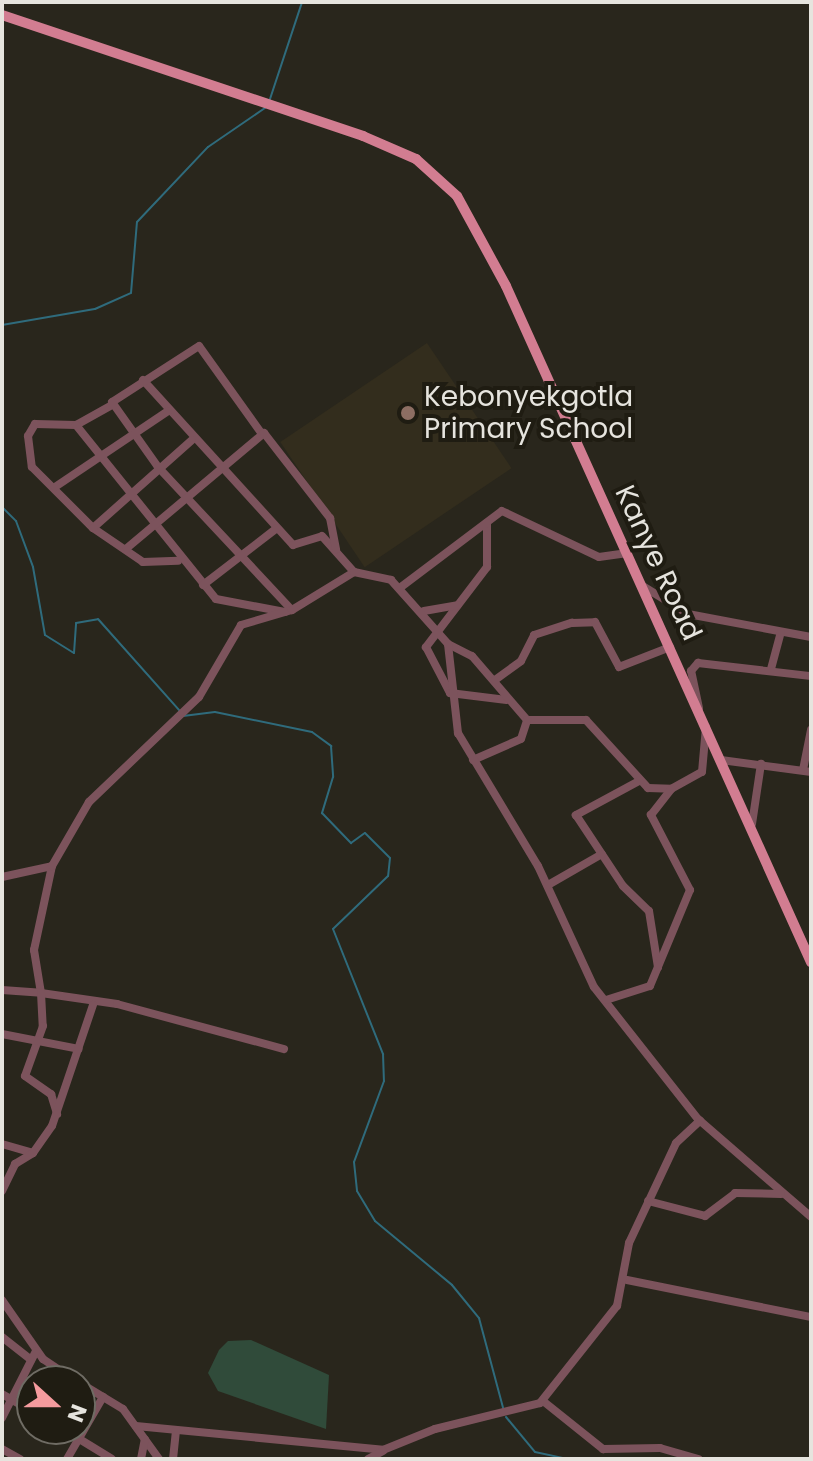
<!DOCTYPE html>
<html>
<head>
<meta charset="utf-8">
<style>
	body { margin:0 }
	#map { position:relative; width:813px; height:1461px; overflow:hidden; background:#29261c; font-family:Poppins,sans-serif }
	div>[style] { position:absolute }
	[style*='--x'] { left:calc(var(--x)*1px); top:calc(var(--y)*1px); width:calc(var(--w)*1px); rotate:calc(var(--a)*1deg) }
	.built>* { inset:0; background:#332d1d; transform-origin:0 0 }
	.green>* { inset:0; background:#304b3a }
	.stream>* { height:2px; margin:-1px; padding:0 1px; transform-origin:1px; border-radius:1px; background:#2f6b7c }
	.minor>* { height:8px; margin:-4px; padding:0 4px; transform-origin:4px; border-radius:4px; background:#7c535c }
	.major>* { height:10px; margin:-5px; padding:0 5px; transform-origin:5px; border-radius:5px; background:#d27d91 }
	.dots>* { width:22px; height:22px; translate:-50% -50%; box-sizing:border-box; border:4px solid #1f1c12; border-radius:50% }
	span { translate:-50% -50%; white-space:nowrap; text-align:center; line-height:1.15; -webkit-text-stroke:8px #1f1c12; paint-order:stroke }
	.poi-label { font-size:28px; color:#e6e4de }
	.left { translate:0 -50%; text-align:left }
	.street-label { font-size:28px; color:#e6e4de }
	.frame { position:absolute; inset:0; border:4px solid #e6e4de; pointer-events:none }
	.north { position:absolute; left:16px; top:1365px; width:80px; height:80px; box-sizing:border-box; background:#1f1c12; border:2px solid #6f6c64; border-radius:50%; rotate:111deg; font-size:22px; font-weight:700; line-height:32px; text-align:center; color:#e6e4de }
	.north::after { content:''; display:block; margin:auto; width:28px; height:36px; background:#f59b9e; clip-path:polygon(50% 0,100% 100%,50% 72%,0 100%) }
</style>
</head>
<body>
<div id="map">
	<div class="built">
		<div style="left:427px;top:343px;width:151px;height:177px;rotate:56deg"></div>
	</div>
	<div class="green">
		<div style="clip-path:polygon(251px 1340px,329px 1375px,326px 1429px,218px 1391px,208px 1373px,219px 1350px,228px 1341px)"></div>
	</div>
	<div class="stream">
		<div style="--x:270;--y:99;--w:102;--a:-71.7"></div>
		<div style="--x:2;--y:325;--w:94;--a:-9.8"></div>
		<div style="--x:95;--y:309;--w:39;--a:-24"></div>
		<div style="--x:131;--y:293;--w:71;--a:-85.2"></div>
		<div style="--x:137;--y:222;--w:103;--a:-46.6"></div>
		<div style="--x:208;--y:147;--w:69;--a:-34.4"></div>
		<div style="--x:2;--y:507;--w:20;--a:45"></div>
		<div style="--x:16;--y:521;--w:49;--a:69.7"></div>
		<div style="--x:33;--y:567;--w:69;--a:80"></div>
		<div style="--x:45;--y:635;--w:34;--a:32"></div>
		<div style="--x:74;--y:653;--w:30;--a:-86"></div>
		<div style="--x:76;--y:623;--w:22;--a:-10"></div>
		<div style="--x:98;--y:619;--w:123;--a:48.3"></div>
		<div style="--x:183;--y:716;--w:32;--a:-7"></div>
		<div style="--x:215;--y:712;--w:99;--a:11.7"></div>
		<div style="--x:312;--y:732;--w:24;--a:36"></div>
		<div style="--x:331;--y:746;--w:31;--a:86"></div>
		<div style="--x:333;--y:777;--w:38;--a:107"></div>
		<div style="--x:322;--y:813;--w:42;--a:46"></div>
		<div style="--x:351;--y:843;--w:17;--a:-36"></div>
		<div style="--x:365;--y:833;--w:35;--a:45"></div>
		<div style="--x:390;--y:858;--w:18;--a:96"></div>
		<div style="--x:388;--y:876;--w:76;--a:136.1"></div>
		<div style="--x:333;--y:929;--w:135;--a:68.2"></div>
		<div style="--x:383;--y:1054;--w:27;--a:88"></div>
		<div style="--x:384;--y:1081;--w:86;--a:110.3"></div>
		<div style="--x:354;--y:1162;--w:29;--a:84"></div>
		<div style="--x:357;--y:1191;--w:35;--a:59"></div>
		<div style="--x:375;--y:1221;--w:100;--a:39.7"></div>
		<div style="--x:452;--y:1285;--w:43;--a:50.7"></div>
		<div style="--x:479;--y:1318;--w:96;--a:75"></div>
		<div style="--x:506;--y:1417;--w:45;--a:50.4"></div>
		<div style="--x:535;--y:1452;--w:33;--a:12"></div>
	</div>
	<div class="minor">
		<div style="--x:143;--y:380;--w:223;--a:47.7"></div>
		<div style="--x:293;--y:545;--w:30;--a:-17"></div>
		<div style="--x:322;--y:536;--w:48;--a:48.4"></div>
		<div style="--x:112;--y:405;--w:41;--a:150.9"></div>
		<div style="--x:76;--y:425;--w:41;--a:-178.6"></div>
		<div style="--x:35;--y:424;--w:14;--a:120"></div>
		<div style="--x:28;--y:436;--w:31;--a:83"></div>
		<div style="--x:32;--y:467;--w:86;--a:45"></div>
		<div style="--x:93;--y:528;--w:60;--a:34.2"></div>
		<div style="--x:143;--y:562;--w:35;--a:-2"></div>
		<div style="--x:76;--y:425;--w:223;--a:51.2"></div>
		<div style="--x:216;--y:599;--w:70;--a:10.7"></div>
		<div style="--x:262;--y:434;--w:108;--a:-125.6"></div>
		<div style="--x:199;--y:346;--w:103;--a:147.2"></div>
		<div style="--x:112;--y:402;--w:80;--a:54.7"></div>
		<div style="--x:158;--y:467;--w:196;--a:46.9"></div>
		<div style="--x:55;--y:487;--w:136;--a:-33.9"></div>
		<div style="--x:487;--y:523;--w:44;--a:90"></div>
		<div style="--x:487;--y:567;--w:101;--a:127.3"></div>
		<div style="--x:426;--y:647;--w:52;--a:62.4"></div>
		<div style="--x:450;--y:693;--w:57;--a:7"></div>
		<div style="--x:93;--y:528;--w:132;--a:-41.6"></div>
		<div style="--x:127;--y:548;--w:179;--a:-40"></div>
		<div style="--x:264;--y:433;--w:108;--a:52.2"></div>
		<div style="--x:330;--y:518;--w:32;--a:79"></div>
		<div style="--x:203;--y:585;--w:93;--a:-37.6"></div>
		<div style="--x:641;--y:585;--w:55;--a:31.7"></div>
		<div style="--x:688;--y:614;--w:125;--a:10.6"></div>
		<div style="--x:401;--y:587;--w:126;--a:-37"></div>
		<div style="--x:502;--y:511;--w:107;--a:25.4"></div>
		<div style="--x:599;--y:557;--w:27;--a:-8"></div>
		<div style="--x:424;--y:611;--w:34;--a:-10"></div>
		<div style="--x:448;--y:644;--w:27;--a:27"></div>
		<div style="--x:472;--y:656;--w:84;--a:49.3"></div>
		<div style="--x:527;--y:720;--w:59;--a:0"></div>
		<div style="--x:586;--y:720;--w:92;--a:47.6"></div>
		<div style="--x:648;--y:788;--w:23;--a:2"></div>
		<div style="--x:671;--y:789;--w:35;--a:-29"></div>
		<div style="--x:702;--y:772;--w:45;--a:-84.9"></div>
		<div style="--x:771;--y:669;--w:38;--a:-75"></div>
		<div style="--x:495;--y:680;--w:32;--a:-36"></div>
		<div style="--x:521;--y:661;--w:29;--a:-63"></div>
		<div style="--x:534;--y:635;--w:40;--a:-18"></div>
		<div style="--x:572;--y:623;--w:23;--a:-2"></div>
		<div style="--x:595;--y:622;--w:51;--a:61.9"></div>
		<div style="--x:619;--y:667;--w:55;--a:-21.4"></div>
		<div style="--x:699;--y:708;--w:38;--a:-102"></div>
		<div style="--x:691;--y:671;--w:11;--a:-49"></div>
		<div style="--x:698;--y:663;--w:114;--a:6.6"></div>
		<div style="--x:473;--y:760;--w:52;--a:-23.6"></div>
		<div style="--x:521;--y:739;--w:20;--a:-72"></div>
		<div style="--x:721;--y:760;--w:91;--a:7.6"></div>
		<div style="--x:803;--y:770;--w:41;--a:-78.7"></div>
		<div style="--x:639;--y:781;--w:72;--a:151.6"></div>
		<div style="--x:576;--y:815;--w:85;--a:56.5"></div>
		<div style="--x:623;--y:886;--w:36;--a:44"></div>
		<div style="--x:649;--y:911;--w:57;--a:80.9"></div>
		<div style="--x:752;--y:824;--w:61;--a:-81.5"></div>
		<div style="--x:52;--y:866;--w:86;--a:102.1"></div>
		<div style="--x:34;--y:950;--w:44;--a:80.8"></div>
		<div style="--x:41;--y:993;--w:77;--a:8.2"></div>
		<div style="--x:117;--y:1004;--w:173;--a:15.1"></div>
		<div style="--x:2;--y:877;--w:51;--a:-12.4"></div>
		<div style="--x:52;--y:866;--w:74;--a:-60"></div>
		<div style="--x:89;--y:802;--w:152;--a:-43.7"></div>
		<div style="--x:199;--y:697;--w:83;--a:-59.7"></div>
		<div style="--x:241;--y:625;--w:53;--a:-16.4"></div>
		<div style="--x:292;--y:610;--w:73;--a:-31.5"></div>
		<div style="--x:354;--y:572;--w:38;--a:12"></div>
		<div style="--x:391;--y:580;--w:86;--a:48.3"></div>
		<div style="--x:448;--y:644;--w:90;--a:83.6"></div>
		<div style="--x:458;--y:733;--w:155;--a:59"></div>
		<div style="--x:538;--y:866;--w:133;--a:65.2"></div>
		<div style="--x:594;--y:987;--w:168;--a:51.8"></div>
		<div style="--x:698;--y:1119;--w:150;--a:40.9"></div>
		<div style="--x:548;--y:885;--w:62;--a:-29.9"></div>
		<div style="--x:2;--y:990;--w:39;--a:4"></div>
		<div style="--x:41;--y:993;--w:33;--a:87"></div>
		<div style="--x:43;--y:1026;--w:53;--a:109.8"></div>
		<div style="--x:25;--y:1076;--w:32;--a:35"></div>
		<div style="--x:51;--y:1094;--w:21;--a:73"></div>
		<div style="--x:606;--y:1000;--w:46;--a:-17.7"></div>
		<div style="--x:650;--y:986;--w:104;--a:-67.4"></div>
		<div style="--x:690;--y:890;--w:85;--a:-117.5"></div>
		<div style="--x:651;--y:815;--w:33;--a:-52"></div>
		<div style="--x:2;--y:1034;--w:78;--a:11"></div>
		<div style="--x:2;--y:1144;--w:32;--a:16"></div>
		<div style="--x:33;--y:1153;--w:33;--a:-55"></div>
		<div style="--x:52;--y:1126;--w:128;--a:-71.3"></div>
		<div style="--x:2;--y:1191;--w:30;--a:-64"></div>
		<div style="--x:15;--y:1164;--w:21;--a:-31"></div>
		<div style="--x:648;--y:1201;--w:59;--a:14.7"></div>
		<div style="--x:705;--y:1216;--w:38;--a:-37"></div>
		<div style="--x:735;--y:1193;--w:46;--a:1.2"></div>
		<div style="--x:627;--y:1280;--w:188;--a:11.4"></div>
		<div style="--x:2;--y:1300;--w:72;--a:55.2"></div>
		<div style="--x:43;--y:1359;--w:40;--a:34"></div>
		<div style="--x:2;--y:1337;--w:37;--a:38"></div>
		<div style="--x:80;--y:1383;--w:50;--a:31.2"></div>
		<div style="--x:123;--y:1409;--w:62;--a:54.2"></div>
		<div style="--x:2;--y:1394;--w:34;--a:30"></div>
		<div style="--x:543;--y:1401;--w:77;--a:38.7"></div>
		<div style="--x:603;--y:1449;--w:57;--a:-1"></div>
		<div style="--x:660;--y:1448;--w:40;--a:16"></div>
		<div style="--x:2;--y:1418;--w:75;--a:-63.1"></div>
		<div style="--x:136;--y:1426;--w:248;--a:5.5"></div>
		<div style="--x:383;--y:1450;--w:56;--a:-22"></div>
		<div style="--x:435;--y:1429;--w:108;--a:-13.9"></div>
		<div style="--x:540;--y:1403;--w:124;--a:-51.6"></div>
		<div style="--x:617;--y:1306;--w:64;--a:-79.2"></div>
		<div style="--x:629;--y:1243;--w:110;--a:-64.8"></div>
		<div style="--x:676;--y:1143;--w:33;--a:-43"></div>
		<div style="--x:63;--y:1429;--w:57;--a:31.5"></div>
		<div style="--x:2;--y:1449;--w:21;--a:29"></div>
		<div style="--x:67;--y:1459;--w:72;--a:-59.9"></div>
		<div style="--x:141;--y:1459;--w:20;--a:-79"></div>
		<div style="--x:173;--y:1459;--w:29;--a:-84"></div>
		<div style="--x:368;--y:1459;--w:17;--a:-28"></div>
	</div>
	<div class="major">
		<div style="--x:2;--y:15;--w:381;--a:18.5"></div>
		<div style="--x:363;--y:136;--w:58;--a:23.5"></div>
		<div style="--x:416;--y:159;--w:55;--a:42.1"></div>
		<div style="--x:457;--y:196;--w:102;--a:61.4"></div>
		<div style="--x:506;--y:286;--w:742;--a:65.72"></div>
	</div>
	<div class="dots">
		<div style="left:408px;top:413px;background:#8d6e63"></div>
	</div>
	<div class="poi-label">
		<span class="left" style="left:424px;top:413px">Kebonyekgotla<br>Primary School</span>
	</div>
	<div class="street-label">
		<span style="left:658px;top:563px;rotate:65deg">Kanye Road</span>
	</div>
	<div class="frame"></div>
	<div class="north">N</div>
</div>
</body>
</html>
